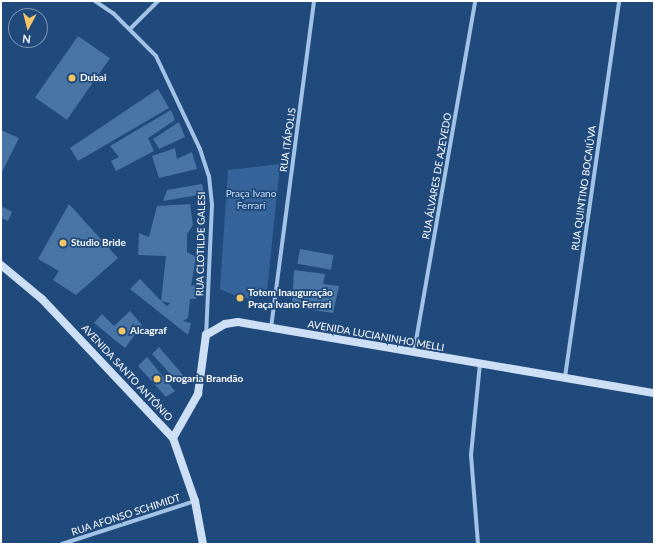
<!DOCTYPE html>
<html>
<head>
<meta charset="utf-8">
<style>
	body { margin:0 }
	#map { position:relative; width:655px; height:545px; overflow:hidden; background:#214a7c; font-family:Lato,sans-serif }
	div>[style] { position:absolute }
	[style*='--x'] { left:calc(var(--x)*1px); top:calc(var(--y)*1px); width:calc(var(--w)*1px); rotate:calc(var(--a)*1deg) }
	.green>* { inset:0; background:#34649a }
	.building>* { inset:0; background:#4974a6; transform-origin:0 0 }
	.street>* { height:4px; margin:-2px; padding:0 2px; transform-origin:2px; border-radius:2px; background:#a3c3e6 }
	.secondary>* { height:8px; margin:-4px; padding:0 4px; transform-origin:4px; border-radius:4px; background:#cddff5 }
	.dots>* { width:11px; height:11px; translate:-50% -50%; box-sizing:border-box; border:2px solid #214a7c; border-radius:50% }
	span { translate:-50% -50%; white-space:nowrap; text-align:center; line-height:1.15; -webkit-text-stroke:3.5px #214a7c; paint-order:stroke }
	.poi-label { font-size:10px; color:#fff; font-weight:700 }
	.left { translate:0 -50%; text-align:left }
	.street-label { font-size:10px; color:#fff }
	.park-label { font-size:10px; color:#c7ddf5 }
	.frame { position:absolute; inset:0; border:2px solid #fff; pointer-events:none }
	.north { position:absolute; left:8px; top:8px; width:40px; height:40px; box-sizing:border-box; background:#214a7c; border:1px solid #7a92b0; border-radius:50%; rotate:187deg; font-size:11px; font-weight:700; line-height:16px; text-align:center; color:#fff }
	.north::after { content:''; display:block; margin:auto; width:14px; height:18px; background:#f3c765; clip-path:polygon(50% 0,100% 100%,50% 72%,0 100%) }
</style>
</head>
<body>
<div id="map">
	<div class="green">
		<div style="clip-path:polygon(280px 164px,267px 291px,250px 299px,236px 296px,220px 289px,228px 170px)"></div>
	</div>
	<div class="building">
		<div style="left:78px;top:36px;width:39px;height:75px;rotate:35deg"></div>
		<div style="clip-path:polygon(158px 89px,169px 108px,78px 161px,70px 148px)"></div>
		<div style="clip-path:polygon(171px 110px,175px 120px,148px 138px,154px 151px,116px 171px,111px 161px,119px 157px,110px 146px)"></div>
		<div style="clip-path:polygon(179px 122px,185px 137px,159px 149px,153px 139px)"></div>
		<div style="clip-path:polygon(1px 130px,19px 138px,1px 174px)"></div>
		<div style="clip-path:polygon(175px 148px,177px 159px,192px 152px,197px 169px,159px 178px,152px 156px)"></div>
		<div style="clip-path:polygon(202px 184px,204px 194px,163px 201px,167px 190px)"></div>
		<div style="clip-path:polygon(69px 204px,118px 258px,76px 295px,53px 280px,59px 271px,38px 259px)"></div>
		<div style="clip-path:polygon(evenodd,190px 204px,193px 225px,187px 234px,187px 252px,196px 257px,191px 286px,197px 284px,196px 299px,190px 299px,188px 318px,183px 321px,191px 323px,188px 335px,130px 289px,140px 279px,161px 301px,166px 256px,138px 255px,139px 233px,149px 237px,157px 206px,190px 204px,161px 301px,170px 303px,167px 306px,161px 301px)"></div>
		<div style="clip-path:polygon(1px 206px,12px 212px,8px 221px,1px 218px)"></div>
		<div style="left:300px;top:249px;width:34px;height:15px;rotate:10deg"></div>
		<div style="clip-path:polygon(294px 270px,325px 274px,323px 284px,339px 286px,333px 313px,292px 307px)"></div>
		<div style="clip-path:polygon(130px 311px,142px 325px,125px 348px,94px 323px,102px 314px,114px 326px)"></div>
		<div style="clip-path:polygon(159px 347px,183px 375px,176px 380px,152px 354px)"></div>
		<div style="clip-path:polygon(147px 357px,175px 391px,166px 397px,138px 366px)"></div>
	</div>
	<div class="street">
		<div style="--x:95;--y:1;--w:22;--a:34"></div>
		<div style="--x:113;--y:13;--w:61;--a:45"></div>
		<div style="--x:156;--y:56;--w:103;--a:64.7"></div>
		<div style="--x:200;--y:149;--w:28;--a:72"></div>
		<div style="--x:209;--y:176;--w:29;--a:84"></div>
		<div style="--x:212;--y:205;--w:130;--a:92.6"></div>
		<div style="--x:130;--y:29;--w:40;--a:-45"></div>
		<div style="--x:271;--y:328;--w:330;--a:-82.5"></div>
		<div style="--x:414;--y:352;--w:356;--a:-80.1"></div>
		<div style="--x:565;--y:377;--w:380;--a:-81.8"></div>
		<div style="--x:62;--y:544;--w:140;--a:-17.9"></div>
		<div style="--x:478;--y:544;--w:89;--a:-94.5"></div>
		<div style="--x:471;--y:455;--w:91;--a:-84.4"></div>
	</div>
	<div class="secondary">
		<div style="--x:1;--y:265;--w:53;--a:39.7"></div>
		<div style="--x:42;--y:299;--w:191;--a:46.7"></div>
		<div style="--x:173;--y:438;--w:67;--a:70.8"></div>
		<div style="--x:195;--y:501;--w:44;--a:79.5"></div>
		<div style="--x:173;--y:438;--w:51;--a:-60.4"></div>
		<div style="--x:198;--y:394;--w:60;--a:-82.3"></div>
		<div style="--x:206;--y:335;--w:22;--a:-30"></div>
		<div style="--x:225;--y:324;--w:13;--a:-9"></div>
		<div style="--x:238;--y:322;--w:422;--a:9.7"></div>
	</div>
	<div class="dots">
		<div style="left:72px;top:78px;background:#f3c765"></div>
		<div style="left:63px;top:243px;background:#f3c765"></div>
		<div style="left:240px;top:298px;background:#f3c765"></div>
		<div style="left:122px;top:331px;background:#f3c765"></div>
		<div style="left:157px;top:379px;background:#f3c765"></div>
	</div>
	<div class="poi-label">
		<span class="left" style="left:80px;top:78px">Dubai</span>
		<span class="left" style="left:71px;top:243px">Studio Bride</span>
		<span class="left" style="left:248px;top:298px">Totem Inauguração<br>Praça Ivano Ferrari</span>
		<span class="left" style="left:130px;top:331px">Alcagraf</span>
		<span class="left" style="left:165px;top:379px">Drogaria Brandão</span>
	</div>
	<div class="street-label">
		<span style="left:288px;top:140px;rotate:-82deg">RUA ITÁPOLIS</span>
		<span style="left:437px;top:176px;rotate:-80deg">RUA ÁLVARES DE AZEVEDO</span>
		<span style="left:584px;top:188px;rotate:-82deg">RUA QUINTINO BOCAIÚVA</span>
		<span style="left:201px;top:244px;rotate:-89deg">RUA CLOTILDE GALESI</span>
		<span style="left:376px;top:336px;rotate:10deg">AVENIDA LUCIANINHO MELLI</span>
		<span style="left:127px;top:373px;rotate:47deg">AVENIDA SANTO ANTÔNIO</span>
		<span style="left:126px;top:515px;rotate:-18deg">RUA AFONSO SCHIMIDT</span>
	</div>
	<div class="park-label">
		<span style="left:251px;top:199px">Praça Ivano<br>Ferrari</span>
	</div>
	<div class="frame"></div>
	<div class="north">N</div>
</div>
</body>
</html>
